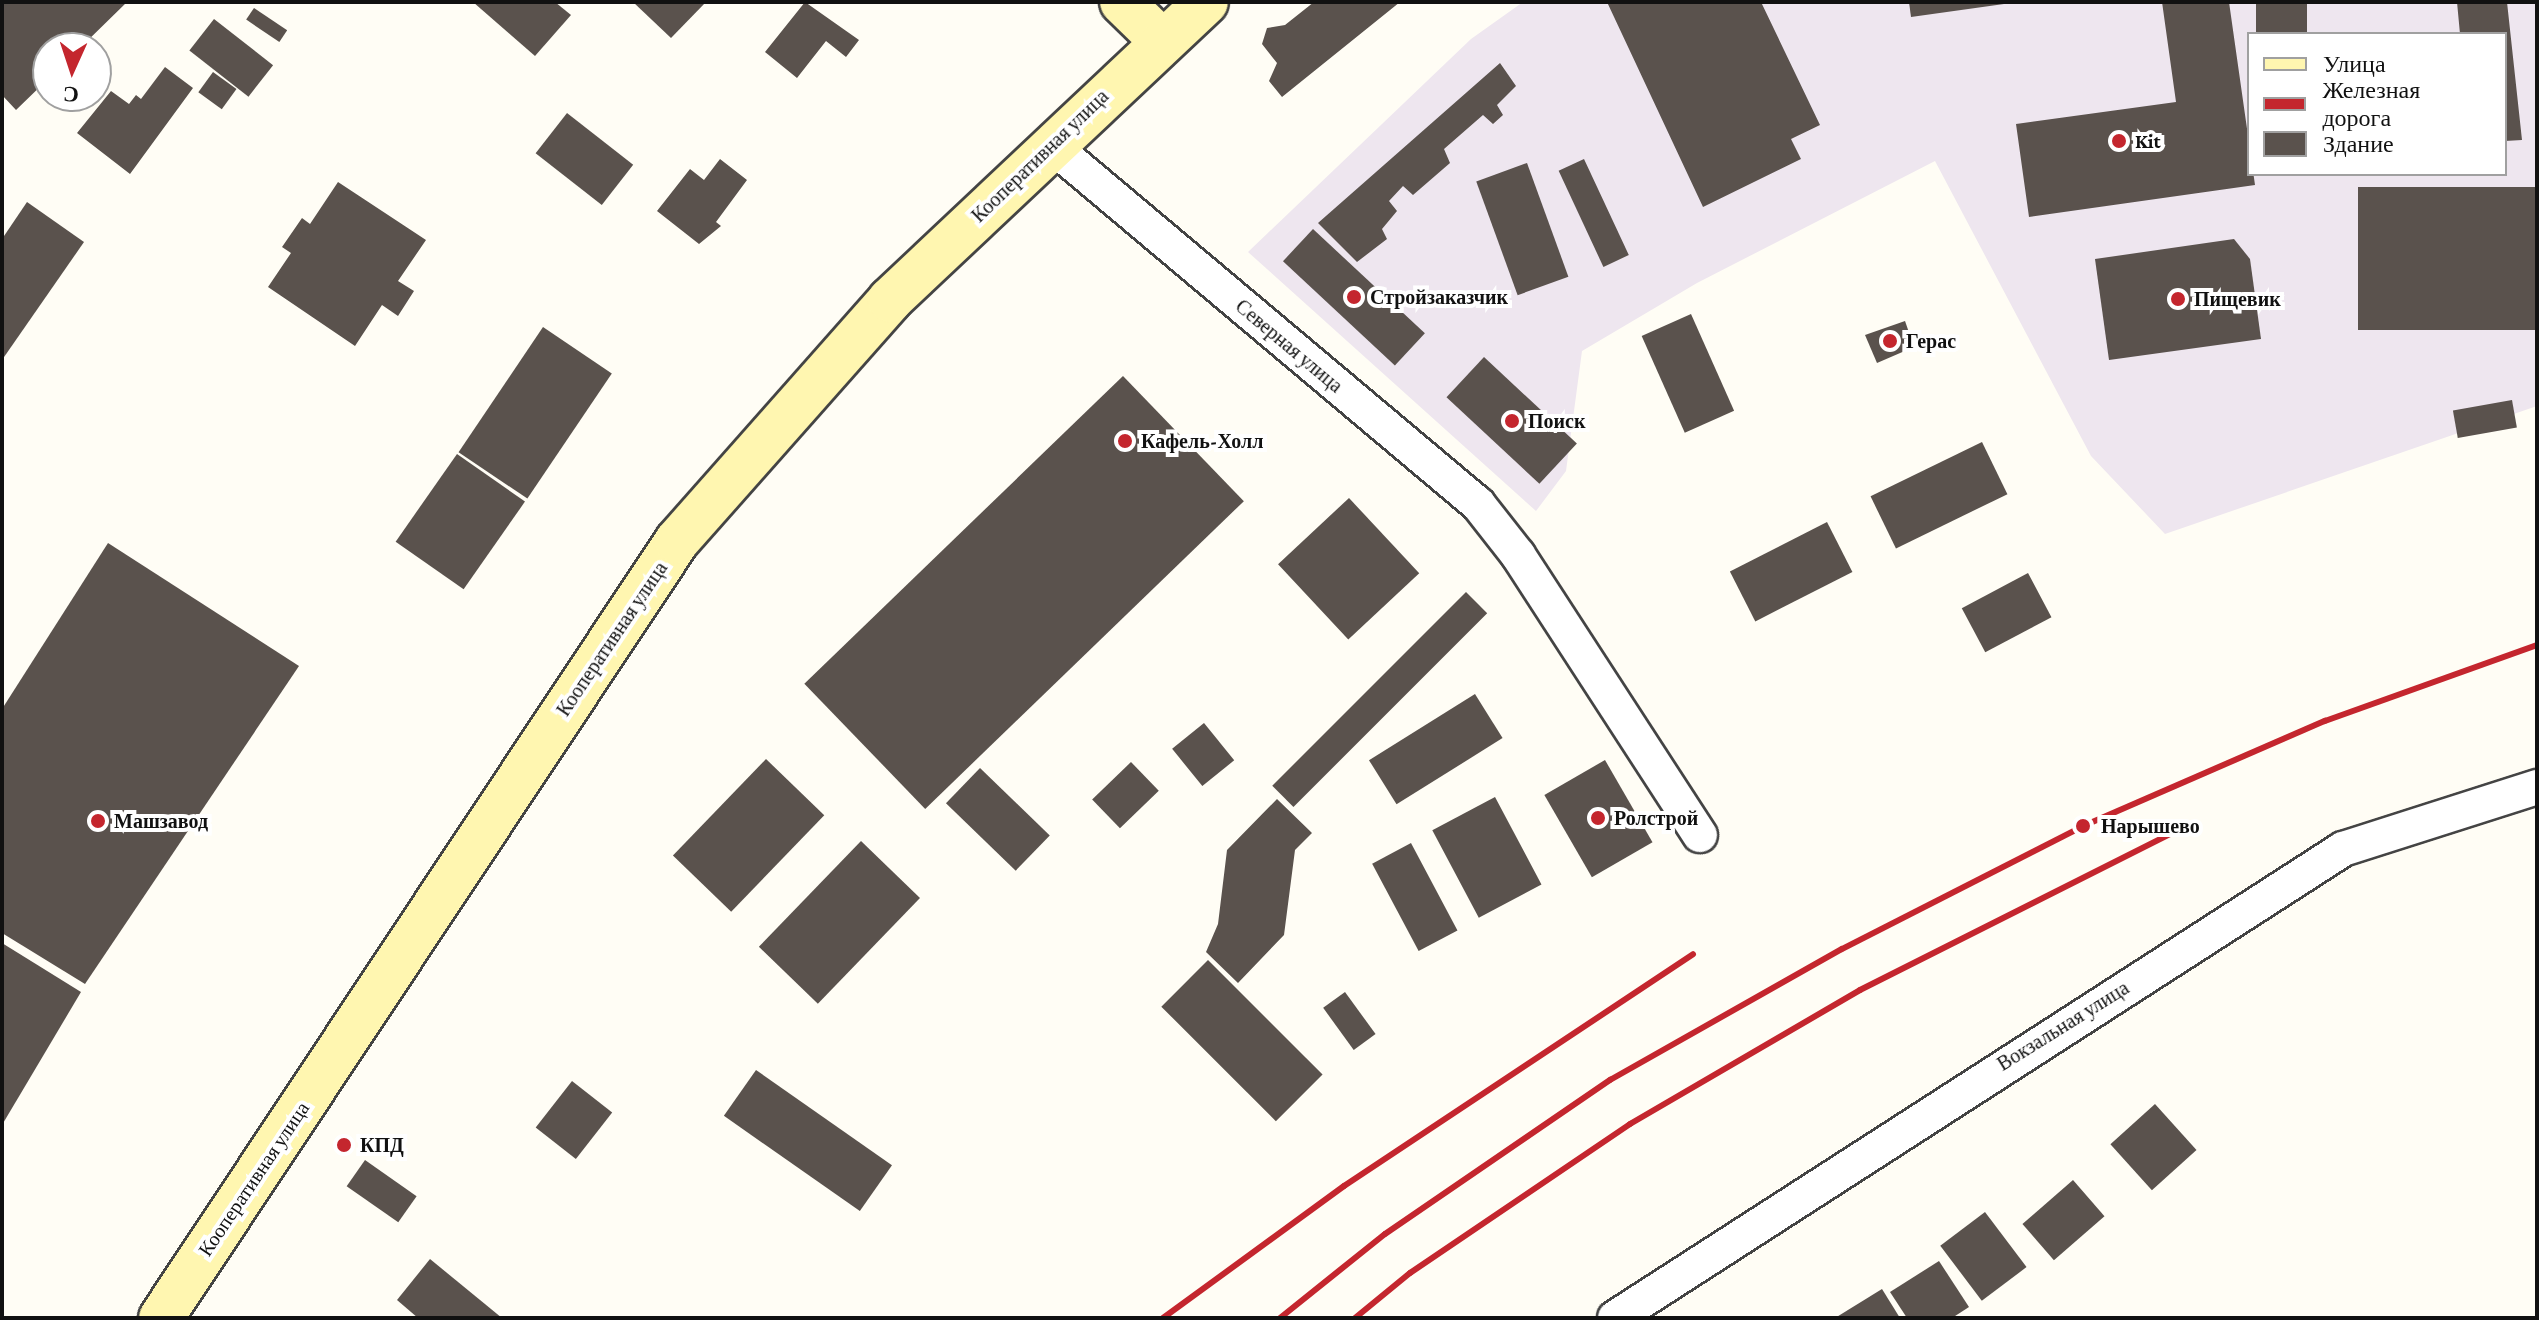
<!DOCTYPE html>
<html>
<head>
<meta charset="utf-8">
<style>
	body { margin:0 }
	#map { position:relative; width:2539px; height:1320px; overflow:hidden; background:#fffdf5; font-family:"Crimson Pro",serif }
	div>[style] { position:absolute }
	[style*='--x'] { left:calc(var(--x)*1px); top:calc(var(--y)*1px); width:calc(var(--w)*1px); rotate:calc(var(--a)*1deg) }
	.industrial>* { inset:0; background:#eee6ef }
	.building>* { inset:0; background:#5a524d; transform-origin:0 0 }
	.roads { filter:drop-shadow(2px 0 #444) drop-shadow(-2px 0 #444) drop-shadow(0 2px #444) drop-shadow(0 -2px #444) }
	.minor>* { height:34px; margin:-17px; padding:0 17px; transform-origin:17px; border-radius:17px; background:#fff }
	.secondary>* { height:44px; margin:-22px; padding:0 22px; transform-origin:22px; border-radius:22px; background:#fff6b0 }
	.rail>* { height:6px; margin:-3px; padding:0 3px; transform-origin:3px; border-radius:3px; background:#c4262e }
	.dots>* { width:22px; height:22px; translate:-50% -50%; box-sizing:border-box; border:4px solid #fff; border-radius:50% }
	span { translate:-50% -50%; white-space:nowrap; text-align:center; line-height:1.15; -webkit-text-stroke:8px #fff; paint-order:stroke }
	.poi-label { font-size:20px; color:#111; font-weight:700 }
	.left { translate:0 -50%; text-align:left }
	.street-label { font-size:20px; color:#111 }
	.frame { position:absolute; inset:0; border:4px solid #111; pointer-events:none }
	.legend { position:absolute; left:2247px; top:32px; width:260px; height:144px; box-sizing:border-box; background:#fff; border:2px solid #a0a0a0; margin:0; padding:10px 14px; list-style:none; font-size:24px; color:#111 }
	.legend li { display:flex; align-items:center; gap:16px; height:40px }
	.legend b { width:40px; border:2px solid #a0a0a0 }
	.north { position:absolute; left:32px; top:32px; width:80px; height:80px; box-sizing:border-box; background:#fff; border:2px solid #a0a0a0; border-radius:50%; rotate:183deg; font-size:22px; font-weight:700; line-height:32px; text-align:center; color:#111 }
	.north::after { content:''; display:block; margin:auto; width:28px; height:36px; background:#c4262e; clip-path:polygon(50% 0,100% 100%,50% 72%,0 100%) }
</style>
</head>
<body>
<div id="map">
	<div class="industrial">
		<div style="clip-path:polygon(evenodd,1523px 2px,2537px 2px,2537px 406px,2165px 534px,2091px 456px,1935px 161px,1697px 283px,1582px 351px,1566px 471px,1536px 511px,1248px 252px,1471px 39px,1523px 2px,2249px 34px,2505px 34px,2505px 174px,2249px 174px,2249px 34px)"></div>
	</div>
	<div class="building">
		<div style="clip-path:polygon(2px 2px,127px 2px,80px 48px,48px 48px,48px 79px,16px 110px,2px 95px)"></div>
		<div style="clip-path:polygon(473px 2px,555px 2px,571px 15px,535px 56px)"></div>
		<div style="clip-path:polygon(633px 2px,706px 2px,671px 38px)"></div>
		<div style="clip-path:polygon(805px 2px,859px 40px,846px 57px,826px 41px,797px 78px,765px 52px)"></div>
		<div style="clip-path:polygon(1314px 2px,1400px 2px,1282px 97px,1269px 81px,1277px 63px,1262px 44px,1267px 28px,1285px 25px)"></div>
		<div style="clip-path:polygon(1607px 2px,1761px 2px,1820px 125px,1791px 139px,1801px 159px,1703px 207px)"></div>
		<div style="clip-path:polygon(1909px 2px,2004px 2px,2004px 4px,1911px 17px)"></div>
		<div style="clip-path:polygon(2162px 2px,2229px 2px,2255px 185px,2029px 217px,2016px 124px,2176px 102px)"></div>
		<div style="left:2256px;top:2px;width:51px;height:32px"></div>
		<div style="clip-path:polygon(2457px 2px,2507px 2px,2522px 140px,2505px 141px,2505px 34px,2460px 34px)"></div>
		<div style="left:254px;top:8px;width:40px;height:14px;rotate:34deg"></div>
		<div style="left:214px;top:19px;width:75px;height:40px;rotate:38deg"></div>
		<div style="clip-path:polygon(1500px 63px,1516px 86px,1497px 105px,1503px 115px,1493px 124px,1483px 115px,1444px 149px,1450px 163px,1413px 195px,1403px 186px,1389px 201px,1397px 211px,1382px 229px,1387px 239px,1357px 262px,1318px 223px)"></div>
		<div style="clip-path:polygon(165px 67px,193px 88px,130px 174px,77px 133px,111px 91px,129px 104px,136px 95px,141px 99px)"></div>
		<div style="left:213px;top:72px;width:29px;height:25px;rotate:36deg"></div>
		<div style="left:567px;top:113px;width:84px;height:51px;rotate:38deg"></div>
		<div style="clip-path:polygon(720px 159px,747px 180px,716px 222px,721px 226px,699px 244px,657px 211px,690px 169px,704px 180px)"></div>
		<div style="left:1584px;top:159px;width:106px;height:28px;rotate:65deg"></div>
		<div style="left:1527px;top:163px;width:121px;height:54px;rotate:70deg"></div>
		<div style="clip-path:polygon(338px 182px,426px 240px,398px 281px,414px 291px,398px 316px,382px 305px,355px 346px,268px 287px,291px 253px,282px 247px,302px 218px,310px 224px)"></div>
		<div style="left:2537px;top:187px;width:143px;height:179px;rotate:90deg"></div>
		<div style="clip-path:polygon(27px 202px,84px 242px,2px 360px,2px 239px)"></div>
		<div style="left:1313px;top:229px;width:153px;height:44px;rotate:43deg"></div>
		<div style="clip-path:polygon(2234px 239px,2250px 259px,2261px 339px,2109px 360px,2095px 259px)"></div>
		<div style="left:1691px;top:314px;width:106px;height:54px;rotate:66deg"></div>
		<div style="clip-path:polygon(1905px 321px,1914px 347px,1877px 363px,1865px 335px)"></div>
		<div style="left:543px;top:327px;width:83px;height:151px;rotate:34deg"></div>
		<div style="left:1484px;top:357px;width:127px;height:55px;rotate:43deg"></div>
		<div style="left:1123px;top:376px;width:174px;height:443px;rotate:46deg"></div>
		<div style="left:2512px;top:400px;width:28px;height:60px;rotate:80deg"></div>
		<div style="left:1982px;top:442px;width:58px;height:124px;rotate:64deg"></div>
		<div style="left:457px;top:454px;width:83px;height:107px;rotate:35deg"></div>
		<div style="left:1349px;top:498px;width:103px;height:97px;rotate:47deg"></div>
		<div style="left:1827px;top:522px;width:56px;height:109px;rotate:63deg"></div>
		<div style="clip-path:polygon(108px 543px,299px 666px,85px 984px,2px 933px,2px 709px)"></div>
		<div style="left:2028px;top:573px;width:50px;height:75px;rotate:62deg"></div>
		<div style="left:1466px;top:592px;width:30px;height:274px;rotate:45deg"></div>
		<div style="left:1475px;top:694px;width:52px;height:125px;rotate:58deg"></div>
		<div style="left:1204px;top:723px;width:48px;height:41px;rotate:51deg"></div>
		<div style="left:766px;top:759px;width:81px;height:134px;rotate:44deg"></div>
		<div style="left:1605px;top:760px;width:95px;height:70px;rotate:60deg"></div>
		<div style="left:1131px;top:762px;width:40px;height:54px;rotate:46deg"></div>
		<div style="left:980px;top:768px;width:97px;height:49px;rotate:44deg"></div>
		<div style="left:1495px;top:797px;width:99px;height:71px;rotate:62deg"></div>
		<div style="clip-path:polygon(1277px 799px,1312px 833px,1295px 850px,1284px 935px,1238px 983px,1206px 952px,1218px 924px,1227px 850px)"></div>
		<div style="left:861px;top:841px;width:82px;height:147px;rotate:44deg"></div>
		<div style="left:1411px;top:843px;width:99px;height:44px;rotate:62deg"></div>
		<div style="clip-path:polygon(2px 943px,81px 992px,2px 1125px)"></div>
		<div style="left:1208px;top:960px;width:162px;height:66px;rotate:45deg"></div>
		<div style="left:1345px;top:992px;width:52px;height:27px;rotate:54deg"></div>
		<div style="left:756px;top:1070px;width:166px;height:56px;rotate:35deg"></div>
		<div style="left:572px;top:1081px;width:51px;height:59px;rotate:38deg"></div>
		<div style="left:2155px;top:1104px;width:62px;height:60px;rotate:48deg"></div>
		<div style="left:365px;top:1160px;width:63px;height:32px;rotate:35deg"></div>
		<div style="left:2073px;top:1180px;width:48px;height:67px;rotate:49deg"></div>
		<div style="left:1985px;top:1212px;width:69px;height:56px;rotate:53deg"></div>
		<div style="clip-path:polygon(430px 1259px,502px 1318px,418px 1318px,397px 1300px)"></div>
		<div style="clip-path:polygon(1939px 1261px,1969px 1307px,1952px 1318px,1907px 1318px,1890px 1292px)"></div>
		<div style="clip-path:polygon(1882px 1289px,1900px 1318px,1835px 1318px)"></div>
	</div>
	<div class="roads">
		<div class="minor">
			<div style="--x:1051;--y:145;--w:558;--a:40.06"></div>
			<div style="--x:1478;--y:504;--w:65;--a:51.9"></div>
			<div style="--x:1518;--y:555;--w:334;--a:57"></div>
			<div style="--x:1615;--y:1318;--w:866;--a:-32.79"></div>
			<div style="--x:2343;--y:849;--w:204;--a:-17.7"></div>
		</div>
		<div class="secondary">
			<div style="--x:1122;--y:2;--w:54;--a:44.3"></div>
			<div style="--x:161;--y:1318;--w:933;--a:-56.41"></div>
			<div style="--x:677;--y:541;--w:322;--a:-48.5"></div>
			<div style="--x:890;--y:300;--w:434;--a:-43.3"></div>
		</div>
	</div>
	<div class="rail">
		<div style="--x:1163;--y:1318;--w:224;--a:-36.1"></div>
		<div style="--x:1344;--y:1186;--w:419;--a:-33.6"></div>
		<div style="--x:1280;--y:1318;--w:134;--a:-38.7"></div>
		<div style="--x:1385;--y:1234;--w:273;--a:-34.4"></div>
		<div style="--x:1610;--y:1080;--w:266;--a:-29.5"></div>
		<div style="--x:1842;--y:949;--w:271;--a:-27"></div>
		<div style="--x:2083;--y:826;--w:264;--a:-23.5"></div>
		<div style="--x:2325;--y:721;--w:225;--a:-19.7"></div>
		<div style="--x:1355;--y:1318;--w:71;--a:-39.3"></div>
		<div style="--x:1410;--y:1273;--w:266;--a:-34.1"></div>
		<div style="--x:1630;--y:1124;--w:266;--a:-30.2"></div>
		<div style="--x:1860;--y:990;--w:363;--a:-26.7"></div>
	</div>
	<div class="dots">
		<div style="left:2119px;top:141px;background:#c4262e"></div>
		<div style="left:1354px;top:297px;background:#c4262e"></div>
		<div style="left:2178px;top:299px;background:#c4262e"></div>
		<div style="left:1890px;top:341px;background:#c4262e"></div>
		<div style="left:1512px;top:421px;background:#c4262e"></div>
		<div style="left:1125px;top:441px;background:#c4262e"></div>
		<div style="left:1598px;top:818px;background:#c4262e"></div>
		<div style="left:98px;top:821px;background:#c4262e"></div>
		<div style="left:2083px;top:826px;background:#c4262e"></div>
		<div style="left:344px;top:1145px;background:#c4262e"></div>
	</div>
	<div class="poi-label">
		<span class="left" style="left:2135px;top:141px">Kit</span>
		<span class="left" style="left:1370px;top:297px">Стройзаказчик</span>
		<span class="left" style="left:2194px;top:299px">Пищевик</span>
		<span class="left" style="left:1906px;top:341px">Герас</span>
		<span class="left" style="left:1528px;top:421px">Поиск</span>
		<span class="left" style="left:1141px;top:441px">Кафель-Холл</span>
		<span class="left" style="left:1614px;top:818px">Ролстрой</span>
		<span class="left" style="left:114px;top:821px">Машзавод</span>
		<span class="left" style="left:2101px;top:826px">Нарышево</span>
		<span class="left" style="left:360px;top:1145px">КПД</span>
	</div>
	<div class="street-label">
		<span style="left:1040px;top:156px;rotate:-44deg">Кооперативная улица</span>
		<span style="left:1289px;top:346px;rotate:40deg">Северная улица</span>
		<span style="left:612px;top:639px;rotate:-56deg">Кооперативная улица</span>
		<span style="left:2063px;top:1026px;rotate:-32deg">Вокзальная улица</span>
		<span style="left:254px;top:1179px;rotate:-56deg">Кооперативная улица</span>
	</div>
	<div class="frame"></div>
	<ul class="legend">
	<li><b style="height:10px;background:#fff6b0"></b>Улица</li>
	<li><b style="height:10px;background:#c4262e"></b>Железная дорога</li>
	<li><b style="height:22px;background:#5a524d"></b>Здание</li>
	</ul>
	<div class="north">С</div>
</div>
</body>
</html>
